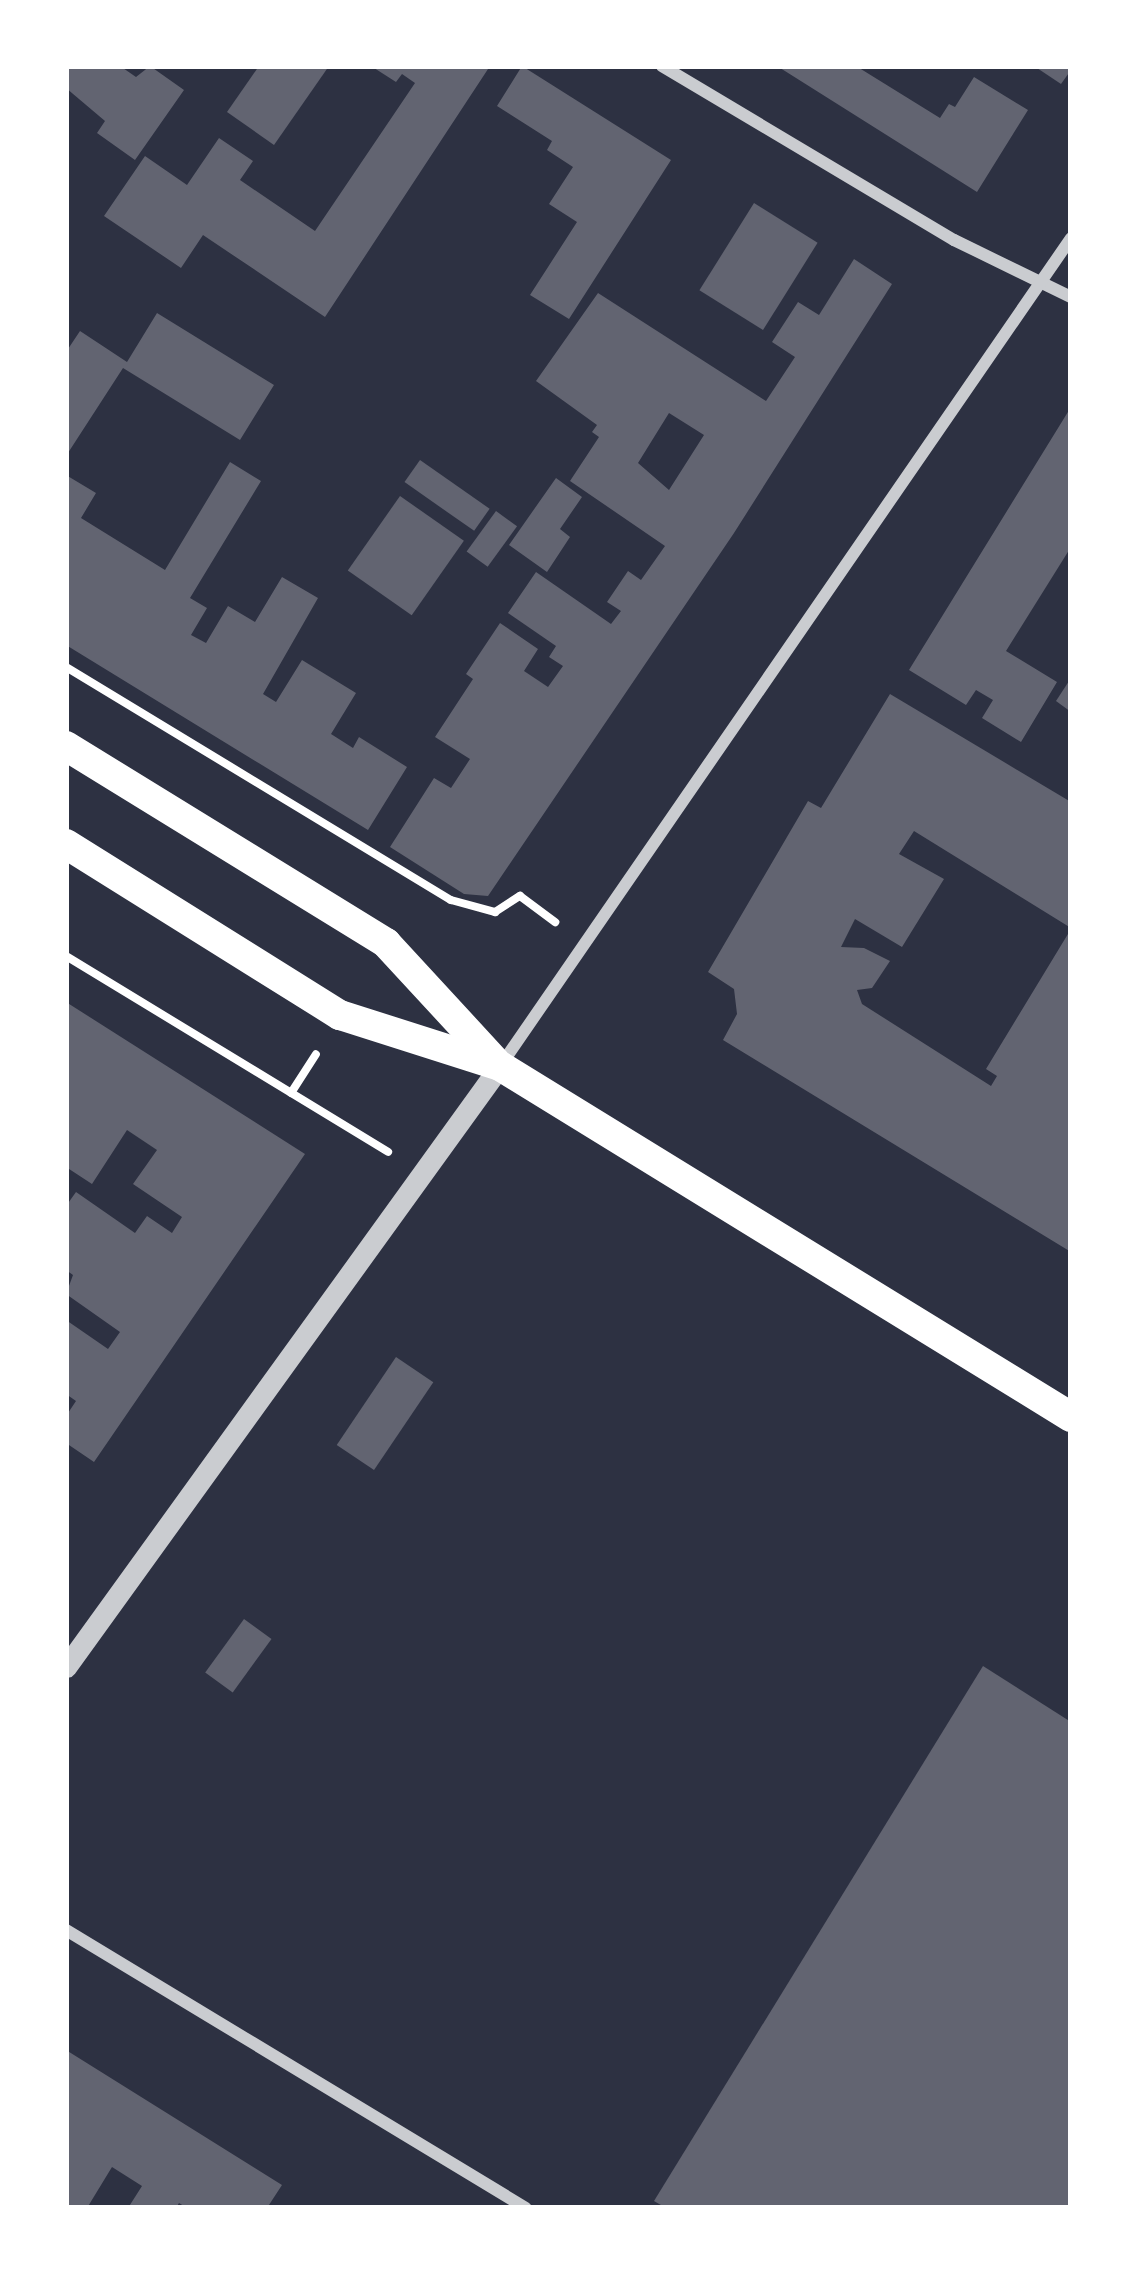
<!DOCTYPE html>
<html>
<head>
<meta charset="utf-8">
<style>
	body { margin:0 }
	#map { position:relative; width:1137px; height:2274px; overflow:hidden; background:#2d3142; font-family:Ubuntu,sans-serif }
	div>[style] { position:absolute }
	[style*='--x'] { left:calc(var(--x)*1px); top:calc(var(--y)*1px); width:calc(var(--w)*1px); rotate:calc(var(--a)*1deg) }
	.building>* { inset:0; background:#626471; transform-origin:0 0 }
	.path>* { height:8px; margin:-4px; padding:0 4px; transform-origin:4px; border-radius:4px; background:#fff }
	.minor>* { height:12px; margin:-6px; padding:0 6px; transform-origin:6px; border-radius:6px; background:#caccd0 }
	.tertiary>* { height:21px; margin:-10.5px; padding:0 10.5px; transform-origin:10.5px; border-radius:10.5px; background:#caccd0 }
	.primary>* { height:30px; margin:-15px; padding:0 15px; transform-origin:15px; border-radius:15px; background:#fff }
	span { translate:-50% -50%; white-space:nowrap; text-align:center; line-height:1.15; -webkit-text-stroke:12px #fff; paint-order:stroke }
	.frame { position:absolute; inset:0; border:69px solid #fff; pointer-events:none }
</style>
</head>
<body>
<div id="map">
	<div class="building">
		<div style="clip-path:polygon(66px 66px,120px 66px,136px 77px,150px 66px,184px 90px,135px 160px,97px 133px,105px 121px,66px 88px)"></div>
		<div style="clip-path:polygon(259px 66px,329px 66px,274px 145px,227px 112px)"></div>
		<div style="clip-path:polygon(371px 66px,490px 66px,325px 317px,203px 235px,181px 268px,104px 216px,145px 156px,187px 185px,219px 138px,253px 161px,240px 180px,315px 231px,415px 83px,402px 74px,396px 82px)"></div>
		<div style="clip-path:polygon(522px 66px,671px 160px,569px 319px,530px 295px,577px 222px,549px 204px,573px 167px,547px 150px,552px 141px,497px 106px)"></div>
		<div style="clip-path:polygon(777px 66px,856px 66px,940px 118px,949px 104px,955px 107px,974px 77px,1028px 110px,977px 192px)"></div>
		<div style="clip-path:polygon(1034px 66px,1071px 66px,1071px 70px,1061px 84px)"></div>
		<div style="left:754px;top:203px;width:75px;height:103px;rotate:32deg"></div>
		<div style="clip-path:polygon(evenodd,854px 259px,892px 284px,734px 533px,488px 896px,464px 894px,390px 847px,434px 778px,451px 788px,470px 759px,435px 737px,473px 679px,466px 674px,500px 623px,538px 649px,524px 671px,548px 687px,563px 666px,549px 657px,556px 646px,508px 613px,536px 572px,611px 624px,621px 611px,607px 602px,628px 571px,641px 580px,665px 546px,570px 481px,599px 437px,592px 432px,597px 425px,536px 381px,598px 293px,766px 401px,795px 357px,772px 342px,798px 302px,819px 315px,854px 259px,669px 413px,704px 435px,669px 490px,638px 463px,669px 413px)"></div>
		<div style="clip-path:polygon(157px 313px,274px 385px,240px 440px,123px 368px,66px 456px,66px 352px,80px 331px,127px 362px)"></div>
		<div style="clip-path:polygon(1071px 407px,1071px 547px,1006px 651px,1057px 682px,1021px 742px,982px 718px,993px 700px,976px 690px,966px 705px,909px 670px)"></div>
		<div style="left:420px;top:460px;width:85px;height:27px;rotate:35deg"></div>
		<div style="clip-path:polygon(230px 462px,261px 481px,190px 598px,207px 608px,191px 635px,206px 643px,228px 606px,255px 622px,282px 577px,318px 598px,263px 694px,276px 702px,302px 660px,356px 693px,331px 734px,353px 748px,359px 737px,407px 767px,368px 830px,66px 645px,66px 475px,96px 493px,81px 518px,165px 570px)"></div>
		<div style="clip-path:polygon(556px 478px,582px 497px,560px 529px,570px 537px,547px 572px,509px 545px)"></div>
		<div style="left:400px;top:496px;width:78px;height:91px;rotate:35deg"></div>
		<div style="left:496px;top:511px;width:26px;height:50px;rotate:36deg"></div>
		<div style="clip-path:polygon(1071px 678px,1071px 712px,1056px 701px)"></div>
		<div style="clip-path:polygon(890px 694px,1071px 802px,1071px 928px,914px 831px,899px 854px,944px 879px,902px 947px,855px 919px,841px 947px,864px 948px,890px 961px,872px 988px,857px 990px,862px 1004px,991px 1086px,997px 1076px,986px 1069px,1071px 929px,1071px 1252px,723px 1040px,737px 1014px,734px 989px,708px 972px,808px 801px,821px 808px)"></div>
		<div style="clip-path:polygon(66px 1002px,305px 1154px,94px 1462px,66px 1443px,66px 1416px,76px 1401px,66px 1394px,66px 1320px,108px 1349px,120px 1332px,66px 1294px,73px 1275px,66px 1270px,66px 1206px,76px 1192px,135px 1233px,147px 1216px,172px 1233px,182px 1217px,133px 1184px,157px 1150px,127px 1130px,92px 1184px,66px 1167px)"></div>
		<div style="left:396px;top:1357px;width:45px;height:106px;rotate:34deg"></div>
		<div style="left:244px;top:1619px;width:34px;height:66px;rotate:36deg"></div>
		<div style="clip-path:polygon(983px 1666px,1071px 1722px,1071px 2208px,666px 2208px,654px 2201px)"></div>
		<div style="clip-path:polygon(66px 2050px,282px 2185px,267px 2208px,187px 2208px,179px 2203px,176px 2208px,128px 2208px,142px 2186px,112px 2167px,87px 2208px,66px 2208px)"></div>
	</div>
	<div class="path">
		<div style="--x:66;--y:667;--w:450;--a:31.2"></div>
		<div style="--x:451;--y:900;--w:46;--a:15.3"></div>
		<div style="--x:495;--y:912;--w:30;--a:-33"></div>
		<div style="--x:520;--y:896;--w:44;--a:36.6"></div>
		<div style="--x:66;--y:956;--w:377;--a:31.3"></div>
		<div style="--x:291;--y:1093;--w:46;--a:-57.3"></div>
	</div>
	<div class="minor">
		<div style="--x:662;--y:66;--w:340;--a:30.8"></div>
		<div style="--x:954;--y:240;--w:130;--a:26"></div>
		<div style="--x:501;--y:1065;--w:1004;--a:-55.42"></div>
		<div style="--x:66;--y:1930;--w:537;--a:31.15"></div>
	</div>
	<div class="tertiary">
		<div style="--x:66;--y:1667;--w:741;--a:-54.17"></div>
	</div>
	<div class="primary">
		<div style="--x:66;--y:746;--w:376;--a:31.6"></div>
		<div style="--x:386;--y:943;--w:162;--a:47.3"></div>
		<div style="--x:66;--y:844;--w:323;--a:32"></div>
		<div style="--x:340;--y:1015;--w:168;--a:17.7"></div>
		<div style="--x:500;--y:1066;--w:670;--a:31.58"></div>
	</div>
	<div class="frame"></div>
</div>
</body>
</html>
